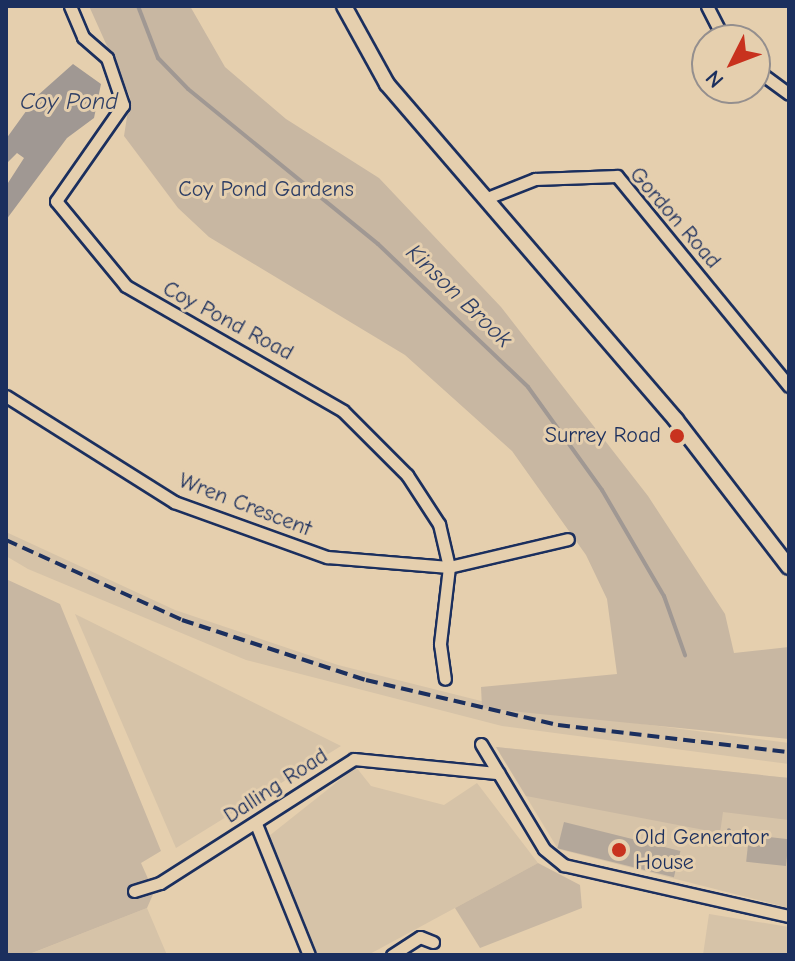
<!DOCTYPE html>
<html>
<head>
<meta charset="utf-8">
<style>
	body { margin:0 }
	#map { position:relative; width:795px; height:961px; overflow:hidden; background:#e5cfae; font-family:"Comic Neue",sans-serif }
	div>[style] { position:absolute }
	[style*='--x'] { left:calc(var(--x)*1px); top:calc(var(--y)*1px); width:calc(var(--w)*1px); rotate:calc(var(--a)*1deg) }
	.built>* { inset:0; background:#d6c3a8 }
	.green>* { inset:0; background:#c8b7a2 }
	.water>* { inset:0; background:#a09893 }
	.stream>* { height:4px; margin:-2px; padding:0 2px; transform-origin:2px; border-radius:2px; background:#a09893 }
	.building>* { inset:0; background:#b3a79a; transform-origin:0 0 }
	.roads { filter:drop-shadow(2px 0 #1b2f5e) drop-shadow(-2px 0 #1b2f5e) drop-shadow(0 2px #1b2f5e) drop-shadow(0 -2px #1b2f5e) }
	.minor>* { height:11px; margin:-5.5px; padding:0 5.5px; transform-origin:5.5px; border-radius:5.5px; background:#e5cfae }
	.tertiary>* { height:14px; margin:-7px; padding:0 7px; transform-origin:7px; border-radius:7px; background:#e5cfae }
	.rail>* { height:4px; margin-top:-2px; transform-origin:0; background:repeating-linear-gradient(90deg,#1b2f5e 0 12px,transparent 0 18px) }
	.dots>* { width:22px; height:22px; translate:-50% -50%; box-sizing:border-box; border:4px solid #e5cfae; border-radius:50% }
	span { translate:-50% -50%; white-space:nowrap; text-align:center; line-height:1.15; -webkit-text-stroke:6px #e5cfae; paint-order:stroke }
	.park-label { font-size:22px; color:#2c3d65 }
	.street-label { font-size:22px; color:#1b2f5e }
	.poi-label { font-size:22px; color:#1b2f5e }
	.right { translate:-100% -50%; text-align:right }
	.left { translate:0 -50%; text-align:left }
	.water-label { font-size:24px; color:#2f3f66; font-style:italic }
	.frame { position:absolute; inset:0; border:8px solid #1b2f5e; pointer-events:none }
	.north { position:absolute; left:691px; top:24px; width:80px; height:80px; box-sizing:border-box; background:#e5cfae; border:2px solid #948f8e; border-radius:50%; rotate:228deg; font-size:22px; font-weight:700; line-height:32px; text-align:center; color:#1b2f5e }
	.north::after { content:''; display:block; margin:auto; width:28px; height:36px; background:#c8321e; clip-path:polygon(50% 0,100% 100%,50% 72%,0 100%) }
</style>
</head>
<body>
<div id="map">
	<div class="built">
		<div style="clip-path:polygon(6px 532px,175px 610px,338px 665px,497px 705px,789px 743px,789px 764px,502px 726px,246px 660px,28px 569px,6px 556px)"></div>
		<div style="clip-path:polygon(75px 614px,341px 746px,176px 848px)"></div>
		<div style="clip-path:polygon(496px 747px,789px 778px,789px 908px,558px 849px)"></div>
		<div style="clip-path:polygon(356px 767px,371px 786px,444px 805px,477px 783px,538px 863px,368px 955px,315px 955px,269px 836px)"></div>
		<div style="clip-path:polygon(147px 908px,167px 955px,27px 955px,40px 950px)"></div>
		<div style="clip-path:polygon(709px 914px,789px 927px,789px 955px,703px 955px)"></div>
	</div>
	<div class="green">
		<div style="clip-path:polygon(89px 6px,190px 6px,225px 67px,286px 119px,379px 178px,501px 307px,648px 496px,725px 614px,734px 653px,789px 647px,789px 739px,482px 708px,481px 687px,617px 674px,607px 599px,586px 555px,512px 451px,405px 355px,209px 237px,178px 208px,124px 136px,130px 97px)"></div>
		<div style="clip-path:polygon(6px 579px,60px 604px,161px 851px,141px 863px,154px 892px,147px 908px,27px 955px,6px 955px)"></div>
		<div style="clip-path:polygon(496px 747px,789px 778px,789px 820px,723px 812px,720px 833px,526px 796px)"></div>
		<div style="clip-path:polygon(538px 863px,580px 885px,582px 908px,480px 948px,455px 908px)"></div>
	</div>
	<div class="water">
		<div style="clip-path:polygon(73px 64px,101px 84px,94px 118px,67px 138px,6px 220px,6px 186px,24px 158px,17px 153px,6px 164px,6px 139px,37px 96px)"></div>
	</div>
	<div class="stream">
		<div style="--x:138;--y:6;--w:56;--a:69"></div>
		<div style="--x:158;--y:58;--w:43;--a:45.9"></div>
		<div style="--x:188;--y:89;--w:245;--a:39.2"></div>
		<div style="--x:378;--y:244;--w:207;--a:43.6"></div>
		<div style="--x:528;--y:387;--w:127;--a:54.3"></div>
		<div style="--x:602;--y:490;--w:123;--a:59.7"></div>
		<div style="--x:664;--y:596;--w:63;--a:70.4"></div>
		<div style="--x:727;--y:837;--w:7;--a:-74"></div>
	</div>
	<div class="building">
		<div style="left:564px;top:822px;width:120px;height:27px;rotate:14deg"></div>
		<div style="left:749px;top:835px;width:40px;height:27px;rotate:6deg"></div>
	</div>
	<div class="roads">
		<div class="minor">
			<div style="--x:70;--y:6;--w:34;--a:67"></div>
			<div style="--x:83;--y:37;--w:32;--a:41"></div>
			<div style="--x:107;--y:58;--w:50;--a:71.2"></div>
			<div style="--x:123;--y:105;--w:117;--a:124.9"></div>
			<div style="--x:56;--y:201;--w:110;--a:50.5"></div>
			<div style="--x:126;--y:286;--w:250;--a:29.9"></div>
			<div style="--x:343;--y:411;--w:91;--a:45"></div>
			<div style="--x:407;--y:475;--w:59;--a:56.9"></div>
			<div style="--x:439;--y:524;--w:44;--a:76.9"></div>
			<div style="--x:449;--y:567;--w:78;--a:96.7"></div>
			<div style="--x:440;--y:644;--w:35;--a:82"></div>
			<div style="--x:707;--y:6;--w:38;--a:63"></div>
			<div style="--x:755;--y:69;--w:42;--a:36.3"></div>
			<div style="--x:487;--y:198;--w:52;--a:-21.6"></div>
			<div style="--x:535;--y:179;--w:82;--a:-2.1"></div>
			<div style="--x:617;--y:176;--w:271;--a:50.7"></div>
			<div style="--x:6;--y:396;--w:199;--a:32.2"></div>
			<div style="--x:174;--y:502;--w:163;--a:19.8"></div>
			<div style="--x:327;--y:557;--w:122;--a:4.7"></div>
			<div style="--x:449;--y:567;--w:122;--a:-13.2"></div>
			<div style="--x:481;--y:744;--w:122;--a:59"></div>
			<div style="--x:544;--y:849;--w:26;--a:39"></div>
			<div style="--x:564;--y:865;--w:231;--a:12.8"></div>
			<div style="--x:256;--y:824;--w:141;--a:68"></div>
			<div style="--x:134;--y:891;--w:27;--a:-17"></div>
			<div style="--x:160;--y:883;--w:230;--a:-32.6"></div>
			<div style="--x:354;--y:759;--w:145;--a:5.6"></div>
			<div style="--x:392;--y:955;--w:33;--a:-33"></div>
			<div style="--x:420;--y:937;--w:14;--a:21"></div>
		</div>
		<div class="tertiary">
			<div style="--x:344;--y:6;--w:89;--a:61.1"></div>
			<div style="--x:387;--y:84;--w:443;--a:49.3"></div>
			<div style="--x:676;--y:420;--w:185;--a:52.5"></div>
		</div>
	</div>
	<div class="rail">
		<div style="--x:6;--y:540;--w:193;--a:24.4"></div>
		<div style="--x:182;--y:620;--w:194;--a:18.1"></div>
		<div style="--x:366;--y:680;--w:197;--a:13.2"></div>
		<div style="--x:558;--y:725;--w:233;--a:6.7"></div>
	</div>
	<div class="dots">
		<div style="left:677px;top:436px;background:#c8321e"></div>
		<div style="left:619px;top:850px;background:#c8321e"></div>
	</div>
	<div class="park-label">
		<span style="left:266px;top:190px">Coy Pond Gardens</span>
	</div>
	<div class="street-label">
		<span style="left:675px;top:218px;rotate:49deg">Gordon Road</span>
		<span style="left:228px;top:321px;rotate:28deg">Coy Pond Road</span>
		<span style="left:245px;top:505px;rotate:21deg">Wren Crescent</span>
		<span style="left:276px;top:786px;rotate:-33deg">Dalling Road</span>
	</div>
	<div class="poi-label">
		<span class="right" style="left:661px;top:436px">Surrey Road</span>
		<span class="left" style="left:635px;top:850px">Old Generator<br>House</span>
	</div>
	<div class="water-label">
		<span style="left:69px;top:102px">Coy Pond</span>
		<span style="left:459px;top:296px;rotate:44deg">Kinson Brook</span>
	</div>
	<div class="frame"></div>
	<div class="north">N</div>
</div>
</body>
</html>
